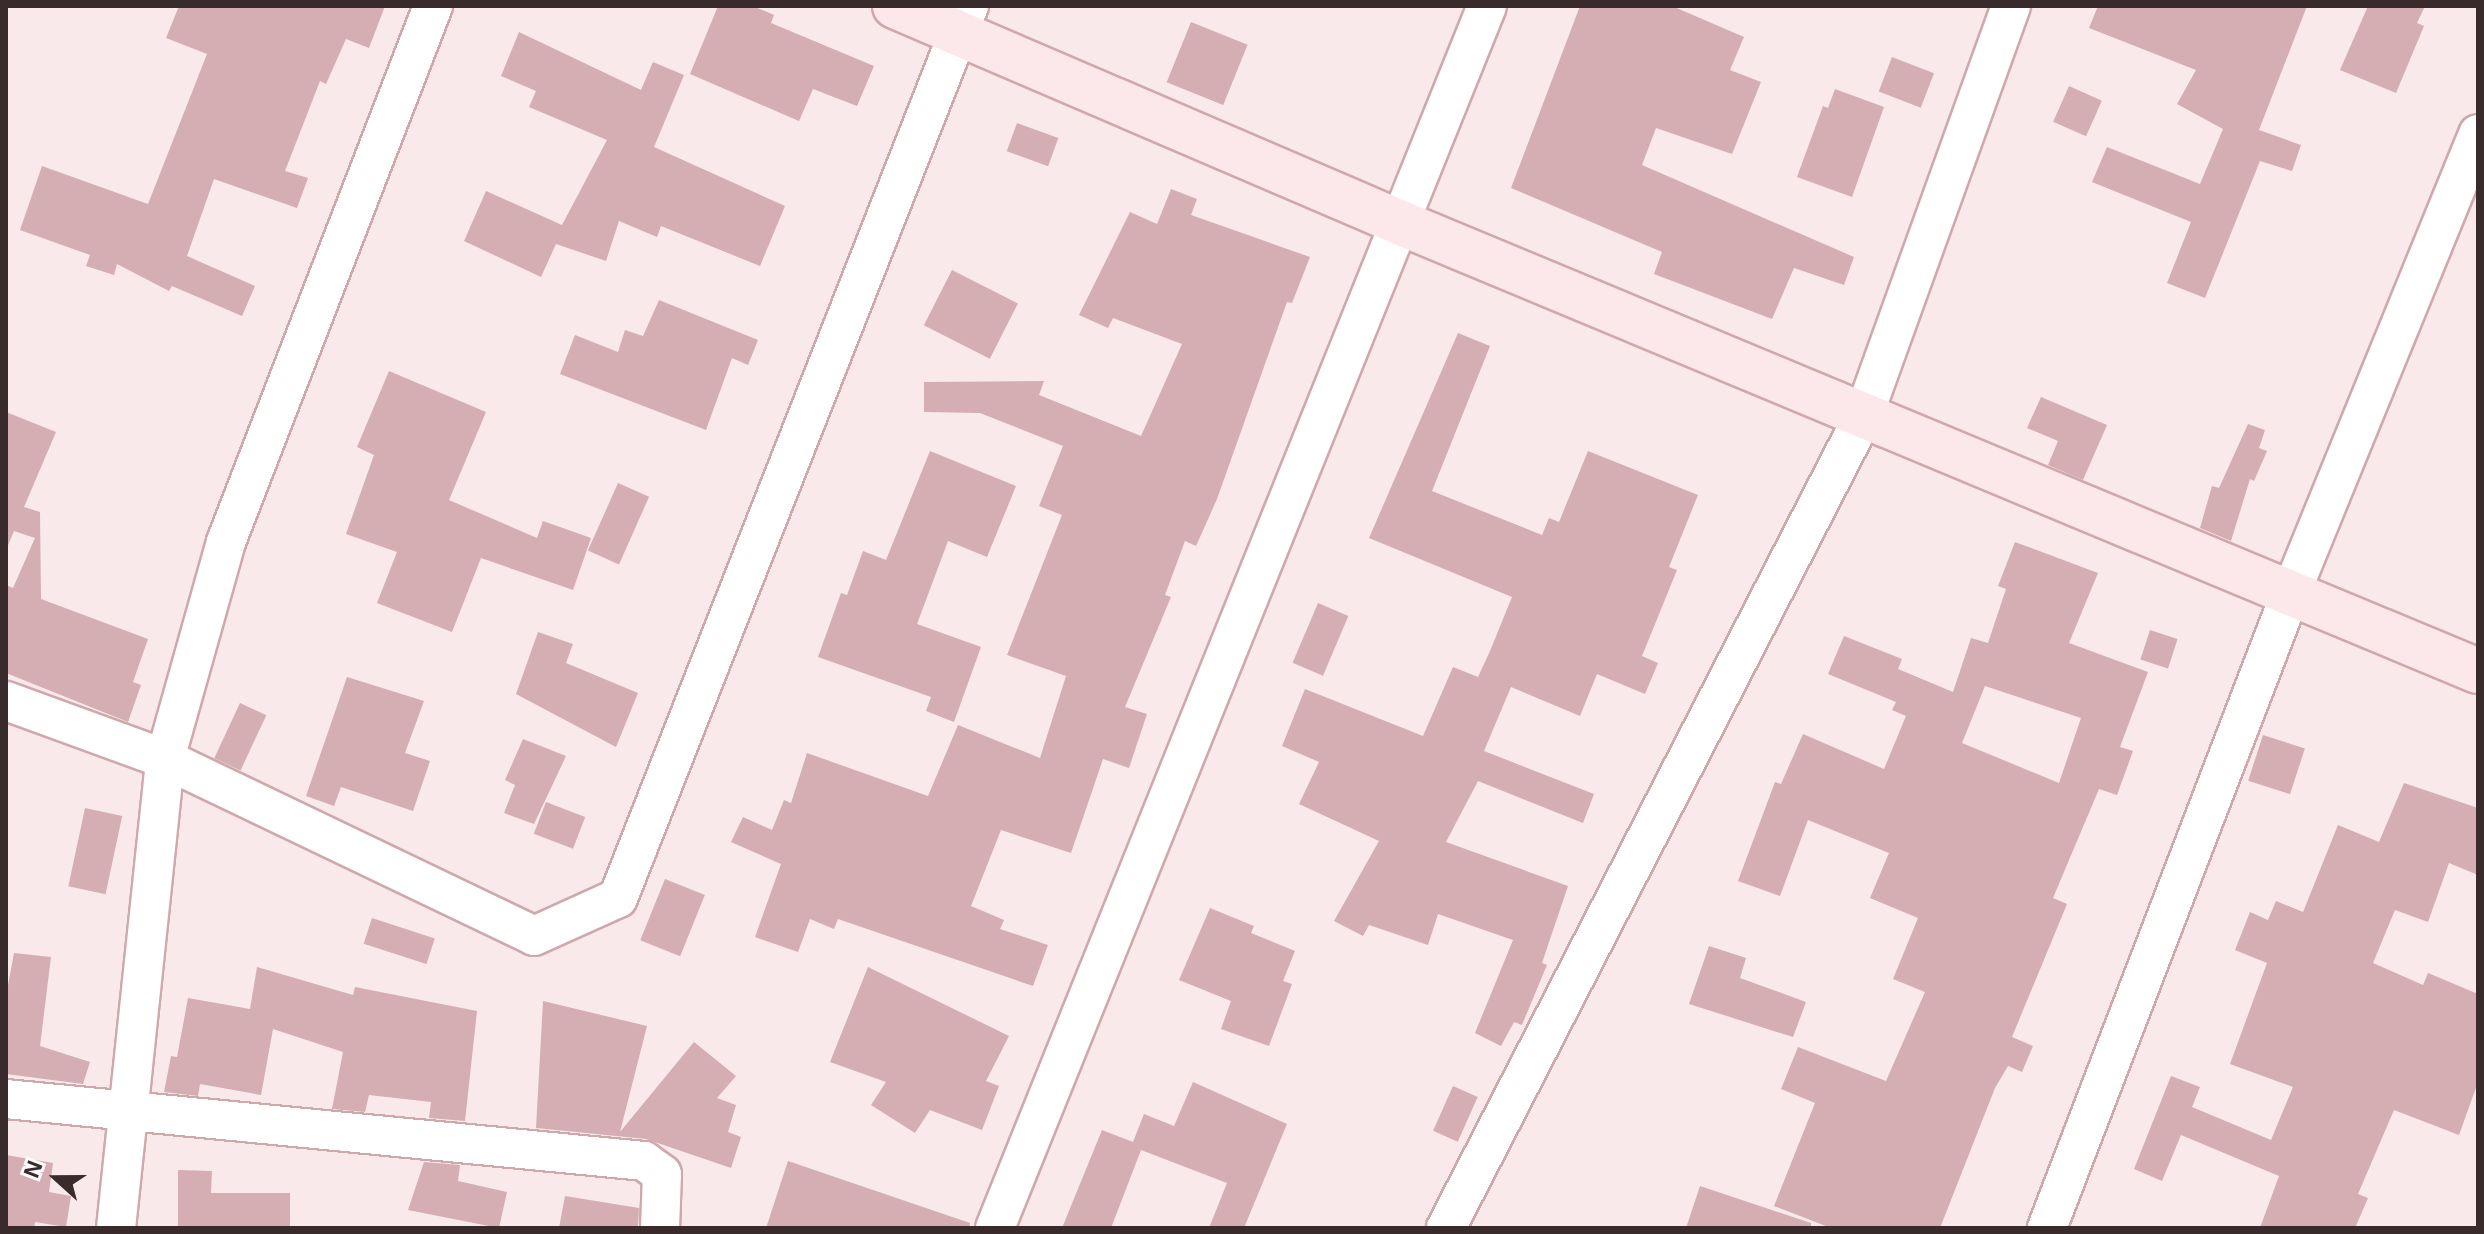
<!DOCTYPE html>
<html>
<head>
<meta charset="utf-8">
<style>
	body { margin:0 }
	#map { position:relative; width:2484px; height:1234px; overflow:hidden; background:#f9e9ea; font-family:Arial,sans-serif }
	div>[style] { position:absolute }
	[style*='--x'] { left:calc(var(--x)*1px); top:calc(var(--y)*1px); width:calc(var(--w)*1px); rotate:calc(var(--a)*1deg) }
	.building>* { inset:0; background:#d4aeb2; transform-origin:0 0 }
	.roads { filter:drop-shadow(2px 0 #cfa8ac) drop-shadow(-2px 0 #cfa8ac) drop-shadow(0 2px #cfa8ac) drop-shadow(0 -2px #cfa8ac) }
	.street>* { height:38px; margin:-19px; padding:0 19px; transform-origin:19px; border-radius:19px; background:#fff }
	.secondary>* { height:44px; margin:-22px; padding:0 22px; transform-origin:22px; border-radius:22px; background:#fce8eb }
	span { translate:-50% -50%; white-space:nowrap; text-align:center; line-height:1.15; -webkit-text-stroke:6px #fbfbfb; paint-order:stroke }
	.frame { position:absolute; inset:0; border:8px solid #392a2c; pointer-events:none }
	.north { position:absolute; left:16px; top:1138px; width:80px; height:80px; -webkit-text-stroke:6px #fbfbfb; paint-order:stroke; rotate:291deg; font-size:22px; font-weight:700; line-height:32px; text-align:center; color:#392a2c }
	.north::after { content:''; display:block; margin:auto; width:28px; height:36px; background:#392a2c; clip-path:polygon(50% 0,100% 100%,50% 72%,0 100%) }
</style>
</head>
<body>
<div id="map">
	<div class="building">
		<div style="clip-path:polygon(179px 6px,385px 6px,369px 48px,346px 39px,326px 84px,320px 81px,285px 171px,308px 178px,297px 208px,214px 179px,187px 256px,255px 286px,242px 316px,172px 286px,169px 291px,117px 264px,114px 275px,86px 266px,90px 255px,20px 230px,42px 166px,148px 204px,207px 54px,166px 38px)"></div>
		<div style="clip-path:polygon(718px 6px,753px 6px,774px 15px,771px 23px,874px 66px,857px 106px,813px 89px,799px 121px,690px 74px)"></div>
		<div style="clip-path:polygon(1580px 6px,1672px 6px,1744px 37px,1730px 70px,1761px 82px,1732px 154px,1656px 128px,1642px 165px,1854px 257px,1844px 285px,1794px 268px,1772px 319px,1654px 274px,1662px 252px,1511px 188px)"></div>
		<div style="clip-path:polygon(2098px 6px,2307px 6px,2259px 130px,2301px 145px,2292px 171px,2260px 161px,2205px 298px,2167px 283px,2191px 222px,2092px 182px,2107px 147px,2200px 184px,2223px 129px,2177px 104px,2196px 70px,2089px 28px)"></div>
		<div style="clip-path:polygon(2368px 6px,2425px 6px,2417px 23px,2424px 26px,2396px 93px,2340px 70px)"></div>
		<div style="left:1191px;top:22px;width:61px;height:65px;rotate:22deg"></div>
		<div style="clip-path:polygon(519px 32px,641px 90px,653px 62px,684px 75px,654px 147px,785px 206px,760px 266px,661px 226px,657px 237px,619px 221px,606px 261px,556px 244px,541px 277px,464px 241px,486px 191px,562px 225px,607px 140px,529px 107px,536px 91px,501px 76px)"></div>
		<div style="left:1892px;top:57px;width:45px;height:37px;rotate:21deg"></div>
		<div style="left:2069px;top:86px;width:36px;height:39px;rotate:24deg"></div>
		<div style="clip-path:polygon(1835px 89px,1884px 107px,1852px 197px,1797px 177px,1823px 106px,1828px 108px)"></div>
		<div style="left:1017px;top:123px;width:44px;height:30px;rotate:20deg"></div>
		<div style="clip-path:polygon(1171px 189px,1197px 199px,1191px 215px,1310px 257px,1292px 303px,1287px 302px,1217px 499px,1196px 546px,1185px 541px,1165px 595px,1171px 597px,1125px 707px,1147px 714px,1129px 768px,1103px 759px,1071px 853px,1001px 830px,971px 906px,1004px 920px,1000px 929px,1048px 945px,1033px 986px,838px 919px,834px 929px,810px 919px,798px 952px,755px 937px,781px 864px,731px 842px,743px 817px,772px 830px,784px 800px,791px 803px,807px 753px,928px 796px,958px 725px,1040px 758px,1066px 676px,1007px 655px,1062px 515px,1039px 506px,1063px 446px,980px 413px,924px 412px,924px 382px,1044px 381px,1039px 395px,1141px 436px,1182px 344px,1113px 318px,1108px 328px,1079px 315px,1130px 212px,1157px 224px)"></div>
		<div style="left:952px;top:270px;width:74px;height:62px;rotate:27deg"></div>
		<div style="clip-path:polygon(659px 300px,758px 340px,748px 365px,732px 358px,706px 430px,560px 374px,575px 335px,618px 352px,625px 330px,643px 336px)"></div>
		<div style="clip-path:polygon(1458px 333px,1490px 346px,1432px 491px,1542px 535px,1549px 518px,1559px 522px,1588px 451px,1698px 495px,1669px 567px,1677px 570px,1642px 656px,1658px 663px,1645px 694px,1597px 674px,1580px 716px,1511px 687px,1484px 751px,1594px 794px,1583px 823px,1478px 781px,1446px 842px,1568px 886px,1542px 963px,1547px 965px,1522px 1025px,1514px 1022px,1501px 1046px,1475px 1033px,1513px 940px,1438px 914px,1428px 945px,1369px 925px,1363px 936px,1334px 921px,1379px 841px,1299px 804px,1319px 762px,1282px 746px,1305px 689px,1423px 736px,1453px 667px,1478px 677px,1490px 651px,1512px 597px,1369px 538px)"></div>
		<div style="clip-path:polygon(389px 371px,486px 412px,449px 500px,537px 538px,543px 521px,591px 538px,573px 590px,481px 558px,452px 632px,377px 603px,397px 552px,346px 534px,374px 455px,357px 447px)"></div>
		<div style="clip-path:polygon(2041px 397px,2107px 425px,2083px 480px,2048px 465px,2058px 441px,2027px 428px)"></div>
		<div style="clip-path:polygon(6px 412px,56px 432px,24px 507px,40px 512px,41px 599px,148px 639px,133px 682px,141px 685px,128px 722px,6px 673px,6px 585px,13px 588px,35px 538px,14px 531px,6px 550px)"></div>
		<div style="clip-path:polygon(2248px 424px,2265px 430px,2259px 448px,2267px 451px,2254px 481px,2250px 479px,2231px 541px,2200px 528px,2212px 486px,2219px 488px)"></div>
		<div style="clip-path:polygon(930px 451px,1016px 486px,987px 557px,948px 541px,917px 624px,981px 647px,954px 722px,926px 711px,931px 697px,818px 657px,841px 593px,847px 595px,863px 551px,886px 560px)"></div>
		<div style="left:618px;top:483px;width:34px;height:74px;rotate:24deg"></div>
		<div style="clip-path:polygon(evenodd,2015px 542px,2098px 573px,2069px 643px,2148px 672px,2120px 747px,2133px 751px,2117px 795px,2099px 789px,2053px 898px,2067px 904px,2012px 1037px,2033px 1046px,2022px 1072px,2008px 1066px,1995px 1088px,1940px 1228px,1831px 1228px,1774px 1206px,1815px 1103px,1781px 1089px,1798px 1047px,1886px 1081px,1925px 992px,1893px 979px,1918px 918px,1870px 898px,1889px 853px,1808px 820px,1780px 896px,1738px 881px,1775px 782px,1781px 784px,1803px 734px,1884px 769px,1906px 716px,1892px 710px,1896px 702px,1828px 674px,1844px 636px,1902px 659px,1898px 669px,1953px 692px,1971px 638px,1988px 643px,2006px 589px,1998px 586px,2015px 542px,1985px 686px,2081px 718px,2059px 783px,1962px 743px,1985px 686px)"></div>
		<div style="left:1318px;top:603px;width:33px;height:65px;rotate:23deg"></div>
		<div style="left:2150px;top:630px;width:29px;height:31px;rotate:18deg"></div>
		<div style="clip-path:polygon(538px 632px,573px 644px,566px 663px,638px 693px,616px 747px,516px 694px)"></div>
		<div style="clip-path:polygon(347px 677px,424px 701px,405px 753px,430px 761px,413px 811px,341px 787px,334px 806px,306px 796px)"></div>
		<div style="left:240px;top:703px;width:29px;height:61px;rotate:25deg"></div>
		<div style="left:2263px;top:735px;width:44px;height:48px;rotate:18deg"></div>
		<div style="clip-path:polygon(523px 739px,566px 756px,534px 824px,504px 813px,515px 785px,505px 780px)"></div>
		<div style="clip-path:polygon(2404px 783px,2478px 808px,2478px 875px,2449px 863px,2428px 922px,2395px 910px,2373px 963px,2423px 985px,2428px 973px,2478px 994px,2478px 1082px,2459px 1135px,2394px 1110px,2358px 1194px,2368px 1198px,2355px 1228px,2260px 1228px,2279px 1176px,2181px 1135px,2162px 1181px,2134px 1169px,2171px 1076px,2200px 1087px,2192px 1107px,2271px 1140px,2293px 1087px,2230px 1064px,2267px 963px,2235px 950px,2250px 912px,2268px 920px,2276px 901px,2303px 912px,2338px 825px,2379px 842px)"></div>
		<div style="left:546px;top:802px;width:42px;height:34px;rotate:21deg"></div>
		<div style="left:85px;top:808px;width:38px;height:80px;rotate:12deg"></div>
		<div style="left:665px;top:879px;width:43px;height:66px;rotate:22deg"></div>
		<div style="clip-path:polygon(1210px 908px,1254px 926px,1251px 933px,1295px 951px,1283px 981px,1292px 984px,1269px 1046px,1221px 1029px,1231px 1001px,1179px 980px)"></div>
		<div style="left:372px;top:918px;width:66px;height:27px;rotate:18deg"></div>
		<div style="clip-path:polygon(1709px 946px,1746px 958px,1740px 978px,1806px 1002px,1793px 1037px,1689px 1004px)"></div>
		<div style="clip-path:polygon(14px 953px,51px 957px,40px 1046px,90px 1062px,83px 1084px,6px 1074px,6px 996px)"></div>
		<div style="clip-path:polygon(257px 967px,353px 995px,355px 987px,477px 1011px,465px 1121px,429px 1118px,431px 1102px,369px 1095px,365px 1112px,332px 1109px,343px 1052px,273px 1029px,261px 1095px,200px 1084px,198px 1096px,164px 1092px,171px 1056px,177px 1057px,188px 998px,250px 1009px)"></div>
		<div style="clip-path:polygon(868px 967px,1009px 1036px,986px 1081px,999px 1086px,982px 1130px,930px 1110px,915px 1133px,871px 1105px,886px 1082px,830px 1062px)"></div>
		<div style="clip-path:polygon(543px 1001px,647px 1026px,620px 1132px,694px 1042px,736px 1076px,717px 1098px,736px 1105px,728px 1132px,741px 1137px,731px 1168px,646px 1139px,536px 1128px)"></div>
		<div style="clip-path:polygon(1193px 1082px,1287px 1124px,1244px 1228px,1209px 1228px,1227px 1183px,1141px 1150px,1111px 1228px,1062px 1228px,1102px 1130px,1133px 1142px,1144px 1114px,1174px 1126px)"></div>
		<div style="left:1453px;top:1086px;width:27px;height:49px;rotate:24deg"></div>
		<div style="clip-path:polygon(6px 1155px,53px 1163px,49px 1192px,71px 1196px,66px 1227px,35px 1222px,34px 1228px,6px 1228px)"></div>
		<div style="clip-path:polygon(788px 1161px,970px 1223px,969px 1228px,766px 1228px)"></div>
		<div style="clip-path:polygon(424px 1162px,460px 1165px,458px 1181px,507px 1192px,499px 1228px,408px 1210px)"></div>
		<div style="clip-path:polygon(178px 1170px,212px 1171px,211px 1193px,290px 1193px,290px 1228px,178px 1228px)"></div>
		<div style="clip-path:polygon(1700px 1186px,1811px 1223px,1811px 1228px,1686px 1228px)"></div>
		<div style="clip-path:polygon(565px 1196px,639px 1208px,638px 1228px,559px 1228px)"></div>
	</div>
	<div class="roads">
		<div class="street">
			<div style="--x:6;--y:701;--w:169;--a:20"></div>
			<div style="--x:165;--y:759;--w:409;--a:25.6"></div>
			<div style="--x:534;--y:936;--w:92;--a:-24.3"></div>
			<div style="--x:618;--y:898;--w:959;--a:-68.52"></div>
			<div style="--x:6;--y:1099;--w:641;--a:5.55"></div>
			<div style="--x:644;--y:1161;--w:22;--a:36"></div>
			<div style="--x:662;--y:1174;--w:54;--a:92.1"></div>
			<div style="--x:116;--y:1228;--w:472;--a:-84"></div>
			<div style="--x:165;--y:759;--w:225;--a:-74.3"></div>
			<div style="--x:226;--y:542;--w:575;--a:-68.88"></div>
			<div style="--x:995;--y:1228;--w:1317;--a:-68.07"></div>
			<div style="--x:1446;--y:1228;--w:912;--a:-62.79"></div>
			<div style="--x:1863;--y:417;--w:437;--a:-70.2"></div>
			<div style="--x:2047;--y:1228;--w:678;--a:-69"></div>
			<div style="--x:2290;--y:595;--w:498;--a:-67.8"></div>
		</div>
		<div class="secondary">
			<div style="--x:895;--y:6;--w:551;--a:23.21"></div>
			<div style="--x:1401;--y:223;--w:1166;--a:22.59"></div>
		</div>
	</div>
	<div class="frame"></div>
	<div class="north">N</div>
</div>
</body>
</html>
